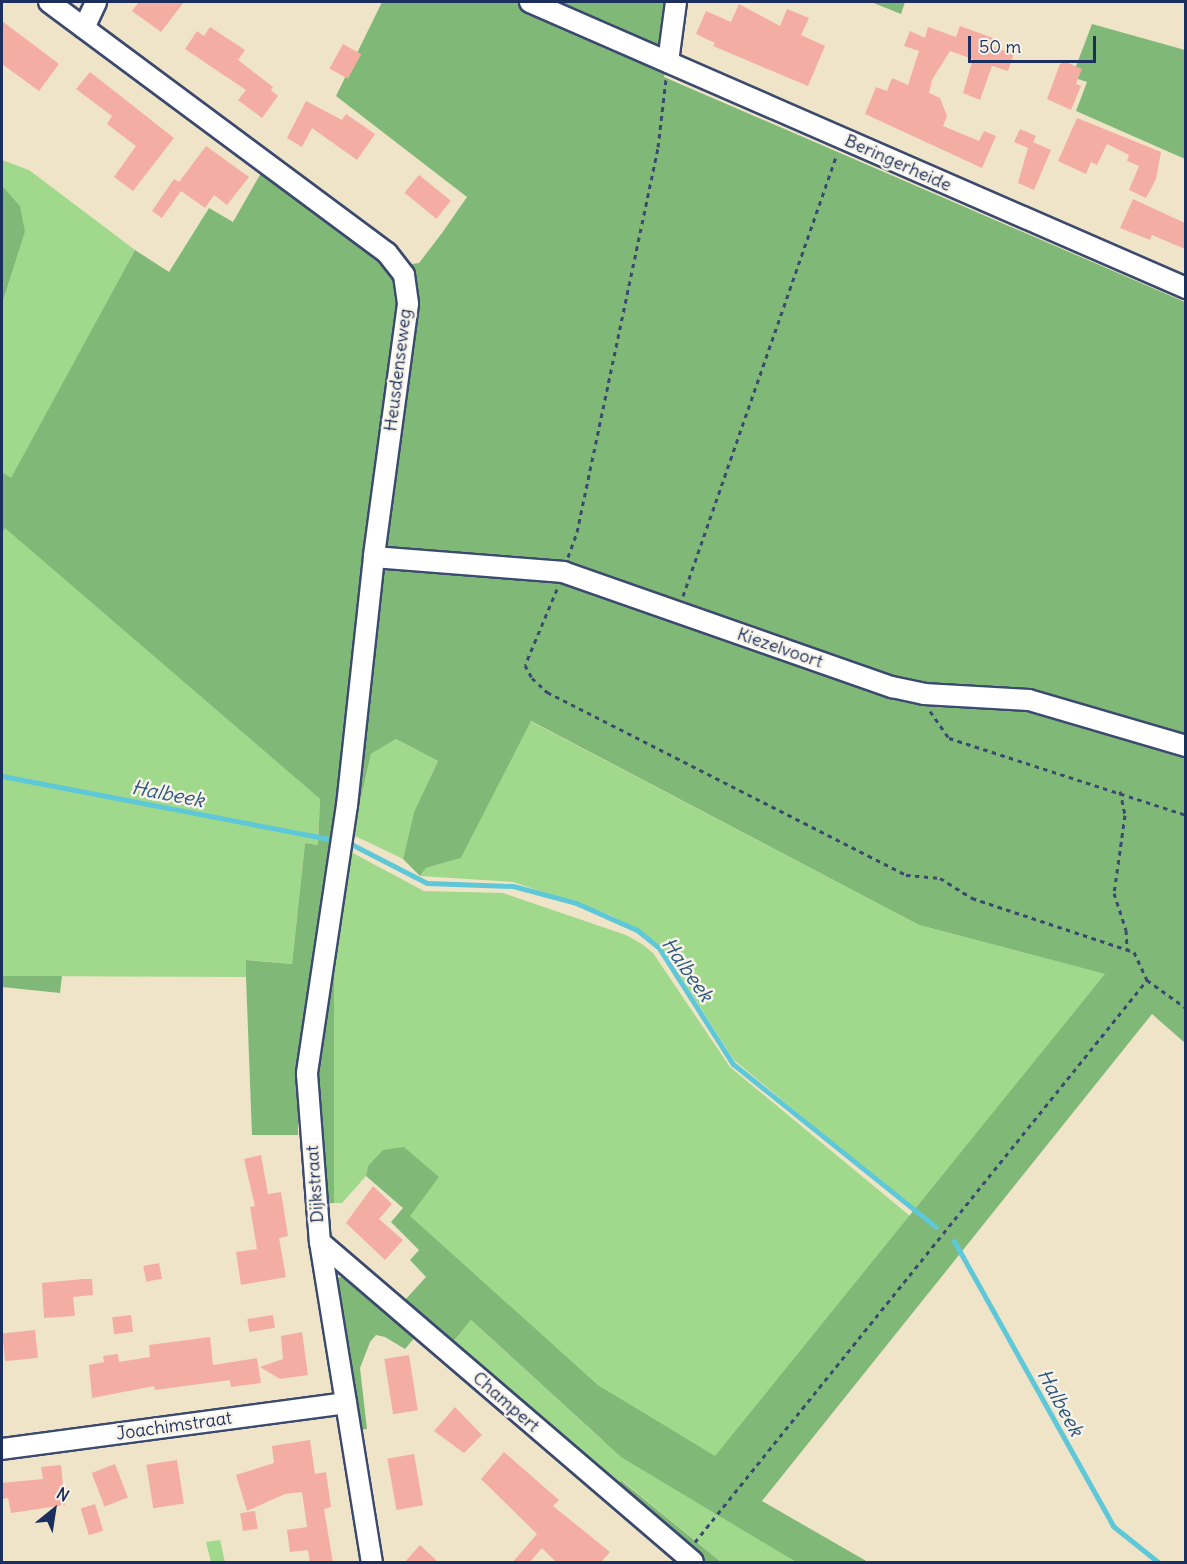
<!DOCTYPE html>
<html>
<head>
<meta charset="utf-8">
<style>
	body { margin:0 }
	#map { position:relative; width:1187px; height:1564px; overflow:hidden; background:#efe4c8; font-family:Delius,sans-serif }
	div>[style] { position:absolute }
	[style*='--x'] { left:calc(var(--x)*1px); top:calc(var(--y)*1px); width:calc(var(--w)*1px); rotate:calc(var(--a)*1deg) }
	.green>* { inset:0; background:#a0d98b }
	.forest>* { inset:0; background:#80b977 }
	.stream>* { height:5px; margin:-2.5px; padding:0 2.5px; transform-origin:2.5px; border-radius:2.5px; background:#5ec8d9 }
	.building>* { inset:0; background:#f4ada3; transform-origin:0 0 }
	.path>* { height:3px; margin-top:-1.5px; transform-origin:0; background:repeating-linear-gradient(90deg,#3b4a6e 0 4.5px,transparent 0 9px) }
	.roads { filter:drop-shadow(2px 0 #3b4a6e) drop-shadow(-2px 0 #3b4a6e) drop-shadow(0 2px #3b4a6e) drop-shadow(0 -2px #3b4a6e) }
	.minor>* { height:20px; margin:-10px; padding:0 10px; transform-origin:10px; border-radius:10px; background:#fff }
	span { translate:-50% -50%; white-space:nowrap; text-align:center; line-height:1.15; -webkit-text-stroke:5px #f7f3e8; paint-order:stroke }
	.street-label { font-size:18px; color:#1b2f5e }
	.water-label { font-size:20px; color:#2c557d; font-style:italic }
	.frame { position:absolute; inset:0; border:3px solid #1b2f5e; pointer-events:none }
	.north { position:absolute; left:24px; top:1480px; width:60px; height:60px; -webkit-text-stroke:4px #f7f3e8; paint-order:stroke; rotate:30deg; font-size:16px; font-weight:700; line-height:24px; text-align:center; color:#1b2f5e }
	.north::after { content:''; display:block; margin:auto; width:21px; height:27px; background:#1b2f5e; clip-path:polygon(50% 0,100% 100%,50% 72%,0 100%) }
	.scale { position:absolute; left:968px; top:36px; width:128px; height:27px; box-sizing:border-box; border:3px solid #1b2f5e; border-top:0; padding-left:8px; font-size:18px; line-height:21px; white-space:nowrap; color:#1b2f5e; -webkit-text-stroke:4px #f7f3e8; paint-order:stroke }
</style>
</head>
<body>
<div id="map">
	<div class="green">
		<div style="clip-path:polygon(2px 160px,29px 170px,135px 250px,11px 479px,2px 472px,2px 304px,25px 232px,2px 187px)"></div>
		<div style="clip-path:polygon(5px 527px,320px 799px,318px 845px,305px 843px,292px 964px,247px 960px,246px 977px,2px 976px,2px 533px)"></div>
		<div style="clip-path:polygon(530px 721px,919px 925px,1106px 974px,914px 1210px,734px 1060px,661px 946px,637px 929px,610px 915px,513px 882px,420px 876px,426px 868px,461px 858px)"></div>
		<div style="clip-path:polygon(396px 739px,438px 761px,414px 812px,403px 859px,353px 835px,371px 754px)"></div>
		<div style="clip-path:polygon(349px 851px,424px 891px,503px 893px,626px 935px,642px 944px,653px 953px,730px 1067px,910px 1216px,715px 1457px,598px 1385px,409px 1216px,439px 1177px,368px 1166px,366px 1176px,342px 1203px,334px 1203px,334px 959px)"></div>
		<div style="clip-path:polygon(471px 1320px,601px 1439px,796px 1562px,721px 1562px,623px 1481px,608px 1482px,452px 1343px)"></div>
		<div style="clip-path:polygon(220px 1540px,225px 1562px,211px 1562px,206px 1542px)"></div>
	</div>
	<div class="forest">
		<div style="clip-path:polygon(382px 2px,682px 2px,664px 77px,1185px 302px,1185px 1043px,1152px 1014px,762px 1501px,868px 1562px,796px 1562px,621px 1457px,471px 1320px,452px 1343px,405px 1300px,426px 1277px,410px 1260px,419px 1250px,391px 1222px,403px 1208px,366px 1176px,368px 1166px,383px 1150px,404px 1147px,439px 1177px,410px 1216px,598px 1385px,715px 1456px,1105px 974px,919px 925px,531px 721px,461px 858px,426px 868px,420px 876px,403px 859px,414px 812px,438px 761px,396px 739px,371px 754px,349px 851px,334px 959px,334px 1203px,322px 1204px,318px 1106px,298px 1107px,298px 1135px,252px 1135px,246px 977px,246px 960px,292px 964px,305px 843px,318px 845px,320px 799px,5px 528px,2px 533px,2px 472px,11px 478px,135px 250px,169px 272px,209px 208px,233px 222px,261px 173px,392px 267px,419px 263px,442px 233px,467px 197px,336px 96px)"></div>
		<div style="clip-path:polygon(871px 2px,905px 2px,901px 14px)"></div>
		<div style="clip-path:polygon(1092px 24px,1185px 50px,1185px 159px,1076px 111px,1087px 82px,1072px 77px)"></div>
		<div style="clip-path:polygon(3px 187px,20px 206px,25px 232px,2px 304px)"></div>
		<div style="clip-path:polygon(2px 976px,62px 976px,60px 993px,2px 987px)"></div>
		<div style="clip-path:polygon(342px 1277px,416px 1336px,405px 1349px,385px 1337px,376px 1335px,370px 1342px,360px 1368px,367px 1429px,358px 1430px,335px 1278px)"></div>
		<div style="clip-path:polygon(622px 1481px,721px 1562px,699px 1562px,608px 1483px)"></div>
	</div>
	<div class="stream">
		<div style="--x:2;--y:776;--w:332;--a:10.9"></div>
		<div style="--x:353;--y:845;--w:83;--a:27.2"></div>
		<div style="--x:427;--y:883;--w:86;--a:2"></div>
		<div style="--x:513;--y:886;--w:65;--a:15.1"></div>
		<div style="--x:576;--y:903;--w:67;--a:23.9"></div>
		<div style="--x:637;--y:930;--w:28;--a:39"></div>
		<div style="--x:659;--y:948;--w:138;--a:57.5"></div>
		<div style="--x:733;--y:1064;--w:260;--a:38.8"></div>
		<div style="--x:954;--y:1241;--w:326;--a:60.8"></div>
		<div style="--x:1113;--y:1526;--w:58;--a:38.7"></div>
	</div>
	<div class="building">
		<div style="clip-path:polygon(139px 2px,184px 2px,161px 32px,132px 11px)"></div>
		<div style="clip-path:polygon(739px 4px,780px 26px,787px 9px,809px 18px,801px 35px,825px 46px,808px 86px,713px 46px,715px 43px,696px 34px,706px 11px,731px 22px)"></div>
		<div style="clip-path:polygon(2px 21px,59px 64px,39px 91px,2px 64px)"></div>
		<div style="clip-path:polygon(960px 26px,993px 38px,991px 46px,1014px 54px,1008px 71px,992px 66px,980px 100px,963px 93px,973px 59px,950px 51px,932px 80px,929px 93px,940px 98px,947px 116px,943px 126px,979px 141px,984px 131px,996px 136px,982px 168px,865px 114px,876px 87px,887px 91px,892px 78px,908px 85px,919px 51px,904px 46px,910px 31px,925px 38px,928px 27px,956px 37px)"></div>
		<div style="clip-path:polygon(210px 27px,245px 50px,238px 60px,273px 87px,271px 90px,278px 96px,262px 118px,238px 100px,246px 90px,185px 49px,197px 31px,204px 36px)"></div>
		<div style="left:343px;top:44px;width:21px;height:28px;rotate:29deg"></div>
		<div style="clip-path:polygon(1066px 62px,1082px 69px,1076px 84px,1081px 86px,1071px 110px,1047px 99px,1060px 64px)"></div>
		<div style="clip-path:polygon(90px 72px,174px 138px,133px 191px,114px 177px,136px 146px,107px 124px,112px 116px,76px 89px)"></div>
		<div style="clip-path:polygon(306px 101px,342px 120px,346px 114px,375px 134px,357px 160px,312px 128px,302px 147px,287px 138px)"></div>
		<div style="clip-path:polygon(1077px 118px,1161px 152px,1156px 179px,1146px 198px,1129px 190px,1139px 166px,1127px 161px,1129px 155px,1107px 144px,1097px 165px,1091px 162px,1086px 174px,1058px 161px)"></div>
		<div style="clip-path:polygon(1020px 129px,1036px 136px,1033px 142px,1051px 150px,1034px 190px,1018px 183px,1028px 148px,1014px 142px)"></div>
		<div style="clip-path:polygon(206px 146px,249px 177px,227px 205px,214px 195px,205px 208px,181px 191px,162px 218px,152px 211px,174px 179px,179px 182px)"></div>
		<div style="left:419px;top:175px;width:41px;height:23px;rotate:39deg"></div>
		<div style="clip-path:polygon(1133px 199px,1185px 223px,1185px 249px,1152px 235px,1150px 240px,1120px 228px)"></div>
		<div style="clip-path:polygon(261px 1155px,268px 1194px,281px 1192px,288px 1236px,279px 1238px,286px 1277px,241px 1285px,236px 1252px,257px 1249px,250px 1207px,255px 1206px,244px 1159px)"></div>
		<div style="clip-path:polygon(373px 1186px,392px 1204px,379px 1219px,403px 1240px,385px 1260px,346px 1223px)"></div>
		<div style="left:159px;top:1263px;width:16px;height:16px;rotate:79deg"></div>
		<div style="clip-path:polygon(83px 1279px,92px 1279px,93px 1295px,73px 1297px,75px 1316px,44px 1318px,42px 1283px)"></div>
		<div style="left:131px;top:1315px;width:17px;height:19px;rotate:83deg"></div>
		<div style="left:273px;top:1315px;width:13px;height:26px;rotate:81deg"></div>
		<div style="left:35px;top:1330px;width:28px;height:33px;rotate:84deg"></div>
		<div style="clip-path:polygon(302px 1332px,308px 1375px,280px 1379px,260px 1367px,283px 1359px,281px 1336px)"></div>
		<div style="clip-path:polygon(210px 1337px,213px 1365px,257px 1358px,261px 1383px,231px 1387px,230px 1380px,155px 1390px,154px 1386px,92px 1398px,89px 1365px,104px 1362px,103px 1356px,118px 1354px,119px 1362px,150px 1357px,149px 1345px)"></div>
		<div style="left:409px;top:1355px;width:56px;height:25px;rotate:81deg"></div>
		<div style="clip-path:polygon(455px 1407px,482px 1435px,464px 1453px,434px 1431px)"></div>
		<div style="clip-path:polygon(310px 1440px,315px 1474px,326px 1472px,331px 1507px,324px 1509px,333px 1563px,310px 1563px,308px 1550px,290px 1552px,287px 1530px,307px 1527px,302px 1492px,285px 1494px,247px 1511px,236px 1475px,274px 1463px,272px 1446px)"></div>
		<div style="clip-path:polygon(504px 1452px,559px 1500px,553px 1506px,610px 1552px,600px 1563px,557px 1563px,542px 1548px,529px 1563px,512px 1563px,537px 1534px,481px 1479px)"></div>
		<div style="left:414px;top:1454px;width:52px;height:27px;rotate:80deg"></div>
		<div style="left:177px;top:1460px;width:44px;height:31px;rotate:81deg"></div>
		<div style="left:115px;top:1464px;width:36px;height:25px;rotate:69deg"></div>
		<div style="clip-path:polygon(61px 1465px,65px 1505px,11px 1513px,8px 1498px,2px 1499px,2px 1483px,43px 1479px,41px 1467px)"></div>
		<div style="left:95px;top:1504px;width:28px;height:15px;rotate:73deg"></div>
		<div style="left:255px;top:1511px;width:18px;height:15px;rotate:81deg"></div>
		<div style="clip-path:polygon(420px 1545px,439px 1563px,404px 1563px)"></div>
	</div>
	<div class="path">
		<div style="--x:568;--y:557;--w:27;--a:-70"></div>
		<div style="--x:577;--y:532;--w:393;--a:-78.1"></div>
		<div style="--x:658;--y:147;--w:68;--a:-83.3"></div>
		<div style="--x:557;--y:589;--w:82;--a:112.8"></div>
		<div style="--x:525;--y:665;--w:15;--a:62"></div>
		<div style="--x:532;--y:678;--w:21;--a:43"></div>
		<div style="--x:547;--y:692;--w:403;--a:27"></div>
		<div style="--x:906;--y:875;--w:34;--a:5"></div>
		<div style="--x:940;--y:878;--w:38;--a:32"></div>
		<div style="--x:972;--y:898;--w:171;--a:18.4"></div>
		<div style="--x:1134;--y:952;--w:31;--a:65"></div>
		<div style="--x:1147;--y:980;--w:48;--a:35.7"></div>
		<div style="--x:683;--y:596;--w:467;--a:-70.8"></div>
		<div style="--x:930;--y:711;--w:33;--a:55"></div>
		<div style="--x:949;--y:738;--w:249;--a:18"></div>
		<div style="--x:1120;--y:791;--w:25;--a:78"></div>
		<div style="--x:1125;--y:815;--w:79;--a:98"></div>
		<div style="--x:1114;--y:893;--w:39;--a:72"></div>
		<div style="--x:1126;--y:930;--w:20;--a:87"></div>
		<div style="--x:695;--y:1542;--w:721;--a:-51.19"></div>
	</div>
	<div class="roads">
		<div class="minor">
			<div style="--x:49;--y:2;--w:421;--a:36.6"></div>
			<div style="--x:387;--y:253;--w:28;--a:52"></div>
			<div style="--x:404;--y:275;--w:29;--a:82"></div>
			<div style="--x:408;--y:304;--w:255;--a:97.7"></div>
			<div style="--x:374;--y:557;--w:249;--a:96.2"></div>
			<div style="--x:347;--y:805;--w:272;--a:98.5"></div>
			<div style="--x:307;--y:1074;--w:169;--a:85.6"></div>
			<div style="--x:320;--y:1242;--w:324;--a:80.8"></div>
			<div style="--x:530;--y:2;--w:716;--a:23.56"></div>
			<div style="--x:84;--y:28;--w:29;--a:-65"></div>
			<div style="--x:668;--y:62;--w:61;--a:-82.4"></div>
			<div style="--x:374;--y:557;--w:190;--a:4.5"></div>
			<div style="--x:563;--y:572;--w:349;--a:19.3"></div>
			<div style="--x:892;--y:687;--w:33;--a:12"></div>
			<div style="--x:924;--y:694;--w:105;--a:3.3"></div>
			<div style="--x:1029;--y:700;--w:164;--a:16.3"></div>
			<div style="--x:320;--y:1242;--w:491;--a:40.6"></div>
			<div style="--x:2;--y:1449;--w:347;--a:-7.6"></div>
		</div>
	</div>
	<div class="street-label">
		<span style="left:898px;top:163px;rotate:24deg">Beringerheide</span>
		<span style="left:398px;top:370px;rotate:-83deg">Heusdenseweg</span>
		<span style="left:780px;top:648px;rotate:19deg">Kiezelvoort</span>
		<span style="left:315px;top:1184px;rotate:-94deg">Dijkstraat</span>
		<span style="left:506px;top:1402px;rotate:41deg">Champert</span>
		<span style="left:174px;top:1426px;rotate:-8deg">Joachimstraat</span>
	</div>
	<div class="water-label">
		<span style="left:168px;top:793px;rotate:11deg">Halbeek</span>
		<span style="left:688px;top:969px;rotate:55deg">Halbeek</span>
		<span style="left:1061px;top:1402px;rotate:61deg">Halbeek</span>
	</div>
	<div class="frame"></div>
	<div class="north">N</div>
	<div class="scale">50 m</div>
</div>
</body>
</html>
